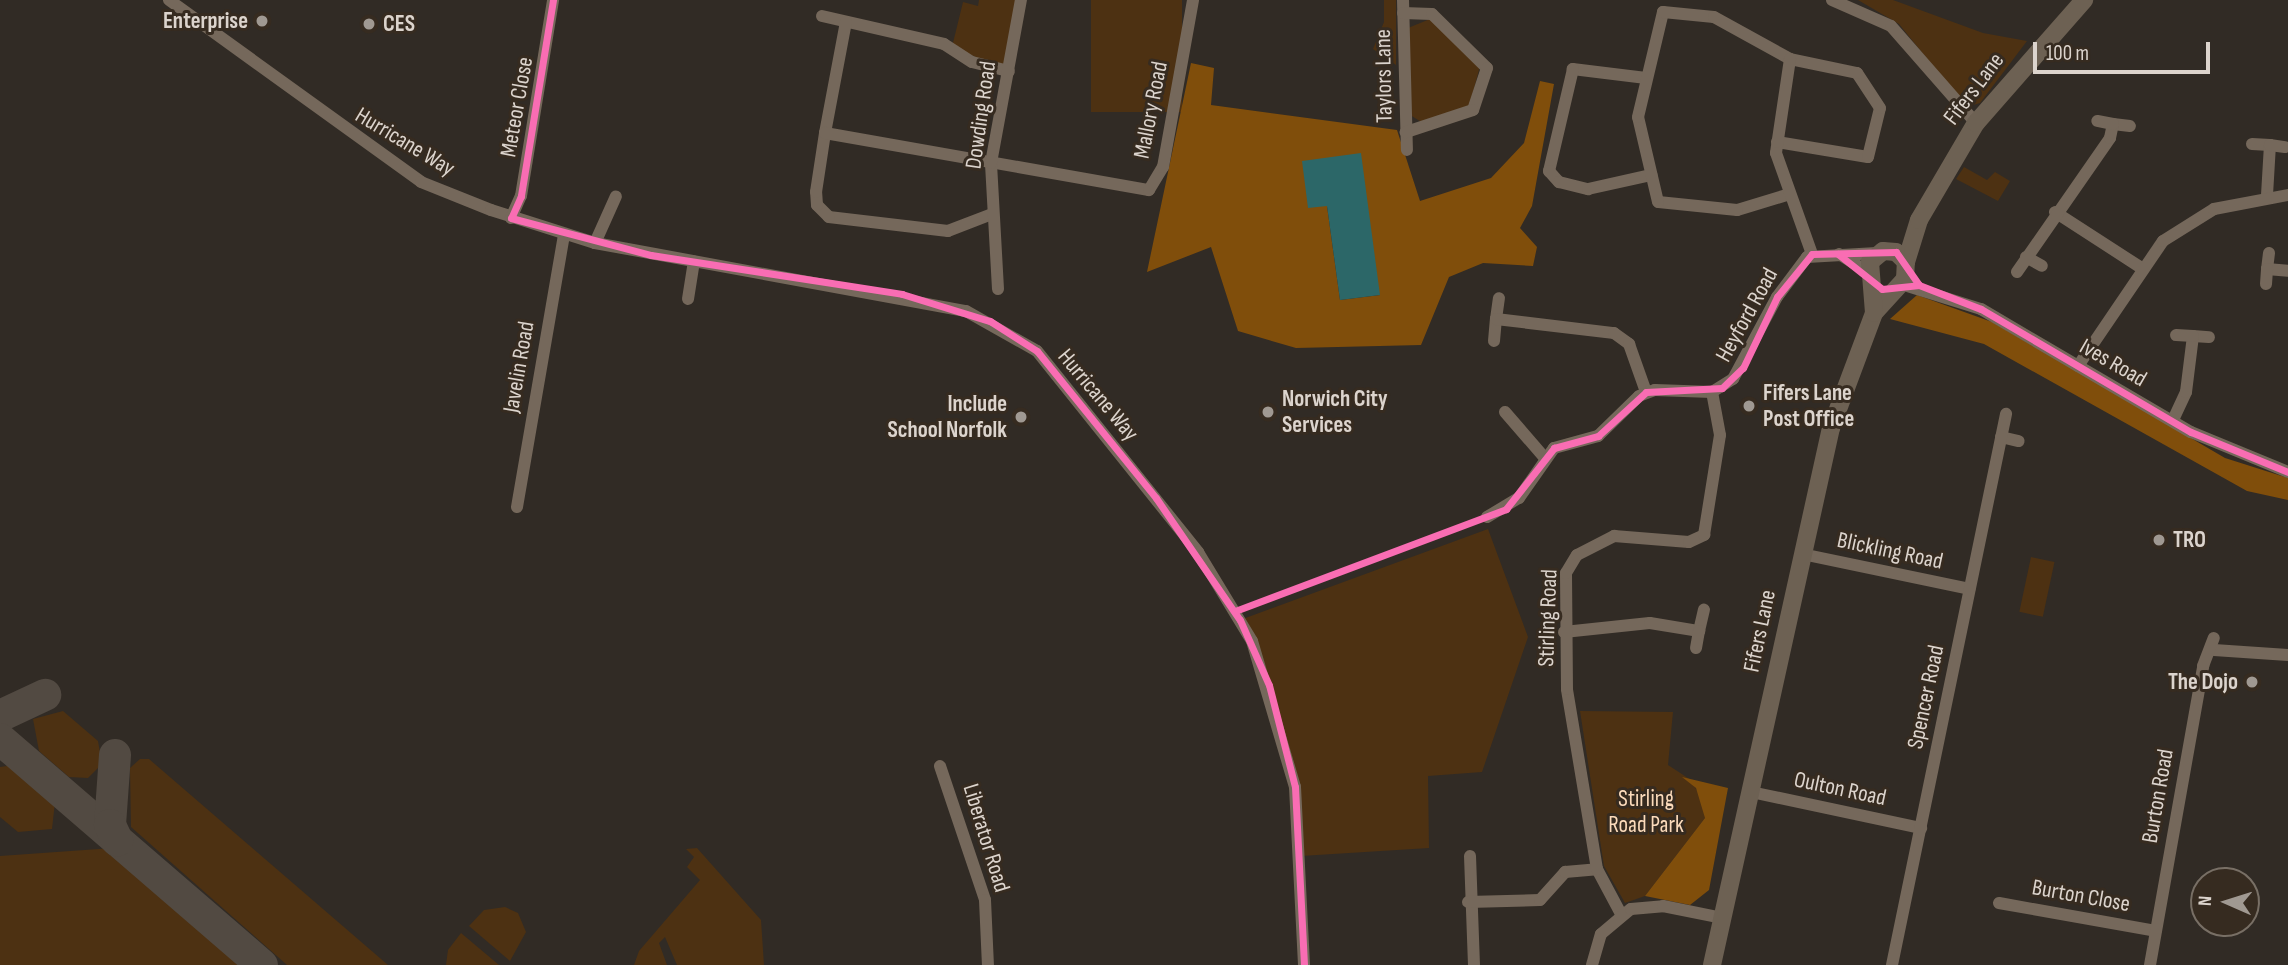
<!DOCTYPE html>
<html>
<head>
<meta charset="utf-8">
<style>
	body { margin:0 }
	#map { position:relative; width:2288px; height:965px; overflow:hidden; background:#312b25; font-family:"Sofia Sans Condensed",sans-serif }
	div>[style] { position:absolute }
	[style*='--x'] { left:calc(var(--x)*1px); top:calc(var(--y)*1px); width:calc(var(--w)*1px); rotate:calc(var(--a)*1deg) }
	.green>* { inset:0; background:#4d3112; transform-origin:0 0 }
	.forest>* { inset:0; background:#804e0b }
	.water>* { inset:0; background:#2c6768 }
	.taxiway>* { height:32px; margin:-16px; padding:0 16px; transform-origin:16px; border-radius:16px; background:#524a42 }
	.street>* { height:12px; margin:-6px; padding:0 6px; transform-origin:6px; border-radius:6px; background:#75685b }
	.secondary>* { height:18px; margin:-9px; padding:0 9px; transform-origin:9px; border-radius:9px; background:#6d6153 }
	.cycleway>* { height:7px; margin:-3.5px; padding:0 3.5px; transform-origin:3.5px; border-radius:3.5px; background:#f96db3 }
	.dots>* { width:19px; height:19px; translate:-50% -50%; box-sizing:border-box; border:4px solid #362b20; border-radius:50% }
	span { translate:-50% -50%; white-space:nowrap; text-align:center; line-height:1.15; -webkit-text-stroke:6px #362b20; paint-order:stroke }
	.poi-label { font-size:23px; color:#dcd4cd; font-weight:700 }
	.right { translate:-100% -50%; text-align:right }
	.left { translate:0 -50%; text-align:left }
	.street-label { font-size:23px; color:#dcd4cd }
	.park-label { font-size:23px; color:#fcdbbb }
	.north { position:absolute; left:2190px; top:867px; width:70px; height:70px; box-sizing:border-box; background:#362b20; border:2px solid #786f65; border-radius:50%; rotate:273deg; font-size:19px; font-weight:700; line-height:28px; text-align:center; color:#dcd4cd }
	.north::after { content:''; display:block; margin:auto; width:24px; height:32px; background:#a09992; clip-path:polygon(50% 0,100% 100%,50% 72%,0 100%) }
	.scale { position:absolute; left:2033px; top:42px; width:177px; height:32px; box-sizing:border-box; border:4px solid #dcd4cd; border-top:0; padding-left:9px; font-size:21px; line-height:24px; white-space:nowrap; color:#dcd4cd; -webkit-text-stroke:5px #362b20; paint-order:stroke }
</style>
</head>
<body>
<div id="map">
	<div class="green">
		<div style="clip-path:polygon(979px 0,1021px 0,1009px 71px,952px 47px,963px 2px,978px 6px)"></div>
		<div style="left:1091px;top:0;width:91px;height:112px"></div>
		<div style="clip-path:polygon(1384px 0,1396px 0,1396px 65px,1373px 49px,1384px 22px)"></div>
		<div style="clip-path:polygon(1858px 0,1893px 0,1983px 33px,2027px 41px,1980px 103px,1966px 107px,1899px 24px)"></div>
		<div style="clip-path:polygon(1430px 19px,1480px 66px,1468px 111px,1428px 126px,1410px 115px,1408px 28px)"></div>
		<div style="clip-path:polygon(1964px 167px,1987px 180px,1995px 172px,2010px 181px,1998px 201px,1956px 179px)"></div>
		<div style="clip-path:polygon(1488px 529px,1528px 637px,1482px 772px,1428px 776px,1429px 848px,1301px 856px,1295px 787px,1240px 620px)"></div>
		<div style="left:2031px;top:557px;width:24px;height:56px;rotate:12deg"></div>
		<div style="clip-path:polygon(63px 711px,98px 741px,102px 764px,88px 778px,69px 777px,39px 751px,33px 719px)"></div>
		<div style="clip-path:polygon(1580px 711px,1673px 712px,1668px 765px,1691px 780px,1704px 803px,1705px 818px,1645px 896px,1625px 903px,1604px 866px)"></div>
		<div style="clip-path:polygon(140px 759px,149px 759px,388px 965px,287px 965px,131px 827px,130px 768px)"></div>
		<div style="clip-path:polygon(14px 765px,55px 802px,52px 829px,18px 832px,0 817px,0 767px)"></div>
		<div style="clip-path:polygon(113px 848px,247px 965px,0 965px,0 856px)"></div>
		<div style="clip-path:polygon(697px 848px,761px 920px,764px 965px,677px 965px,665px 937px,659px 943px,667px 965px,634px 965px,639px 951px,700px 880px,687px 867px,694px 857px,686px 849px)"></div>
		<div style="clip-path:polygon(505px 907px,518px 913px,526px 932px,510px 961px,469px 926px,484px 910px)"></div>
		<div style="clip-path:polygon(461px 933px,499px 965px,446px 965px,448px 950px)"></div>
	</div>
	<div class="forest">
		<div style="clip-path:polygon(evenodd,1191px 63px,1214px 68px,1211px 105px,1397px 130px,1420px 201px,1491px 178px,1524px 143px,1540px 81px,1554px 84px,1532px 206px,1520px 228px,1537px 247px,1533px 266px,1483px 263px,1449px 277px,1421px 345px,1296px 348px,1238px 331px,1211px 247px,1147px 272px,1191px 63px,1327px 206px,1380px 295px,1340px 300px,1327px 206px)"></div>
		<div style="clip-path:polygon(1917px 295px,1992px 322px,2225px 458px,2288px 478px,2288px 500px,2247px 491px,1984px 344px,1890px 319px)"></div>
		<div style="clip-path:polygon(1682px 777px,1728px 788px,1709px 890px,1690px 905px,1645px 896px,1705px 818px,1696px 788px)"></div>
	</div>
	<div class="water">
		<div style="clip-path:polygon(1361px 153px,1380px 295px,1340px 300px,1327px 206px,1308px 208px,1302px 161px)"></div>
	</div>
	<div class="taxiway">
		<div style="--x:0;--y:716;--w:50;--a:-25"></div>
		<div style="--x:0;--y:739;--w:346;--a:40.8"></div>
		<div style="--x:115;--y:755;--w:70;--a:94.1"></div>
		<div style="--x:110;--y:825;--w:17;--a:65"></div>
	</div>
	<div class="street">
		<div style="--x:169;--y:0;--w:311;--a:35.8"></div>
		<div style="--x:421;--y:182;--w:75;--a:21.8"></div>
		<div style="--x:491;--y:210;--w:109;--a:17.6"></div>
		<div style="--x:595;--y:243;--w:377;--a:10.4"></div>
		<div style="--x:966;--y:311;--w:81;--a:29.4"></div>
		<div style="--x:1037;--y:351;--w:258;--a:51.3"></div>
		<div style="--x:1198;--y:552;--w:104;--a:58.8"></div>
		<div style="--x:1252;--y:641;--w:152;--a:73.6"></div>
		<div style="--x:1295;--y:787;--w:178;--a:87.1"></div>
		<div style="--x:1403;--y:0;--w:150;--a:88.5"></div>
		<div style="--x:1832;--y:0;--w:64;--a:23.8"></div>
		<div style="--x:1891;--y:26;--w:129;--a:48.8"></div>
		<div style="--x:1403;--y:13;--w:29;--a:2"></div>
		<div style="--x:1432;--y:14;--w:77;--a:44.5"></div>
		<div style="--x:1487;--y:68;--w:44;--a:108.4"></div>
		<div style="--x:1473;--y:110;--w:71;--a:161.8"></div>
		<div style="--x:822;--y:16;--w:125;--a:12.9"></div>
		<div style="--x:944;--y:44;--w:33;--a:33"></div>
		<div style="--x:972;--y:62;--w:38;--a:14"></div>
		<div style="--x:1646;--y:78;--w:74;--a:-173"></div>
		<div style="--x:1573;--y:69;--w:105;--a:103.2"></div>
		<div style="--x:1549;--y:171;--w:15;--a:48"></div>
		<div style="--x:1559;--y:182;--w:30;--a:14"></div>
		<div style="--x:1588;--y:189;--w:65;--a:-12.5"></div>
		<div style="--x:2113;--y:124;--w:17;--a:7"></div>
		<div style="--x:825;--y:133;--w:113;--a:-79.3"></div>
		<div style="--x:1777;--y:142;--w:92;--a:9.4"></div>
		<div style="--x:1868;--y:157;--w:50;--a:-76.2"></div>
		<div style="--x:1880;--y:108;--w:42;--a:-123.3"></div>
		<div style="--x:1857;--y:73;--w:68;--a:-168.2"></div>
		<div style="--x:2252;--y:144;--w:18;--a:3"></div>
		<div style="--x:1790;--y:194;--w:55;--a:163.2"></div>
		<div style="--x:1737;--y:210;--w:79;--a:-174.2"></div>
		<div style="--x:1658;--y:202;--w:87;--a:-103.2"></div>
		<div style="--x:1638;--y:117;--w:108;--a:-76.6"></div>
		<div style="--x:1663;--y:12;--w:51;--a:5.6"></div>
		<div style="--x:1714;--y:17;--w:87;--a:28.9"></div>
		<div style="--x:1790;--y:59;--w:95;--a:98.5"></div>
		<div style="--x:1776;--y:153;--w:107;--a:70.4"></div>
		<div style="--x:2267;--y:195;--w:50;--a:-86.6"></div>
		<div style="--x:2270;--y:145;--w:15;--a:8"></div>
		<div style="--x:2055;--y:212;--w:101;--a:32.9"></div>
		<div style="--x:992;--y:214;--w:47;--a:158.9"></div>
		<div style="--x:948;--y:231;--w:120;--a:-173.3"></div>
		<div style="--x:829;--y:217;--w:17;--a:-135"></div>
		<div style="--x:817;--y:205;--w:13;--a:-94"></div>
		<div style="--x:816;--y:192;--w:60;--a:-81.3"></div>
		<div style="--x:825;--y:133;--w:329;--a:10"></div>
		<div style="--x:1149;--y:190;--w:27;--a:-59"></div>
		<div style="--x:1163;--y:167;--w:170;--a:-79.8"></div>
		<div style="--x:511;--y:218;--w:24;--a:-66"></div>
		<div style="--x:521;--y:196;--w:199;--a:-80.7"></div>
		<div style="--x:595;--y:243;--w:51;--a:-65.9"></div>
		<div style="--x:2269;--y:253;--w:16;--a:97"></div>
		<div style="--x:2267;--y:269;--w:21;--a:5"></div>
		<div style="--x:1839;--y:254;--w:34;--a:32"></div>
		<div style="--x:2026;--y:257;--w:18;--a:29"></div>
		<div style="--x:2017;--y:272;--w:163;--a:-55.2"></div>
		<div style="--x:2110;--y:138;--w:14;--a:-78"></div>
		<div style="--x:2113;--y:124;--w:16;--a:-169"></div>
		<div style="--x:1901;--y:284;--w:84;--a:17.4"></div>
		<div style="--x:1981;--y:309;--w:243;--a:30.4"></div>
		<div style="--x:2191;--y:432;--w:105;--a:22.4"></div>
		<div style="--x:2266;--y:284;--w:15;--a:-86"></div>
		<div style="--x:998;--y:289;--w:126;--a:-93.2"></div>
		<div style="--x:991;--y:163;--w:166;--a:-79.6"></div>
		<div style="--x:688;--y:299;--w:38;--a:-81"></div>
		<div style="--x:1496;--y:319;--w:21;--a:-82"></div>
		<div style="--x:2193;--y:336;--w:16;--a:4"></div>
		<div style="--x:1494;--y:341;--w:22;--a:-85"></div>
		<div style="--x:1496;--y:319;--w:119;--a:6.8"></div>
		<div style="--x:1614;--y:333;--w:19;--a:36"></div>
		<div style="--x:1629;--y:344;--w:51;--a:70.5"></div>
		<div style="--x:2078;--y:366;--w:151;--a:-55.8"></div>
		<div style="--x:2163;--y:241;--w:60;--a:-32.1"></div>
		<div style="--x:2214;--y:209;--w:75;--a:-10.7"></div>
		<div style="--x:1505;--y:412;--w:60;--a:49.1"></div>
		<div style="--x:2173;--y:420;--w:31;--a:-65"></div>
		<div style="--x:2186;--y:392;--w:56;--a:-82.9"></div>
		<div style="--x:2193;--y:336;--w:17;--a:-177"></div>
		<div style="--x:2001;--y:437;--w:18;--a:13"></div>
		<div style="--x:517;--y:507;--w:276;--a:-80.2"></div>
		<div style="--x:1487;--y:517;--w:37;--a:-31"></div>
		<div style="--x:1519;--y:498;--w:61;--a:-55"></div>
		<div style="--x:1554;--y:448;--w:46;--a:-15.3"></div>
		<div style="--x:1598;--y:436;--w:57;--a:-44.3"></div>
		<div style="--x:1639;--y:396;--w:17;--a:-21"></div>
		<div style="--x:1655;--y:390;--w:57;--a:2"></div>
		<div style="--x:1712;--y:392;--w:25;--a:-32"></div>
		<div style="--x:1733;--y:379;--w:93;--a:-61.8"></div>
		<div style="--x:1777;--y:297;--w:50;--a:-53.1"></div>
		<div style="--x:1807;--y:257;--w:70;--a:-3.3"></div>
		<div style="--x:1802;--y:554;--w:171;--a:11.8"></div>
		<div style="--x:1564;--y:632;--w:86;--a:-6"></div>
		<div style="--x:1650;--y:623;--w:50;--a:9.3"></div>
		<div style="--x:1699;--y:631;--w:22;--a:-77"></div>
		<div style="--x:1696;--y:648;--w:17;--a:-80"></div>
		<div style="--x:2214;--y:650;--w:74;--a:3.9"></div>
		<div style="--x:940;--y:766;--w:141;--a:71.4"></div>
		<div style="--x:985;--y:900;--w:65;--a:87.4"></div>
		<div style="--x:1751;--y:792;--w:174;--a:12"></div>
		<div style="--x:1470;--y:856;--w:109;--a:87.9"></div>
		<div style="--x:1468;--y:902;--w:72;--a:-1.6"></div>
		<div style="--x:1540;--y:900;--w:38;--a:-48"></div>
		<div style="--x:1565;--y:872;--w:32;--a:-5"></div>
		<div style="--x:1999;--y:903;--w:159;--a:10.1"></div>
		<div style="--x:1621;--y:914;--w:51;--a:-118.1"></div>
		<div style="--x:1597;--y:869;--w:182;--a:-99.5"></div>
		<div style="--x:1567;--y:689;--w:116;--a:-90.5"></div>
		<div style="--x:1566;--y:573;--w:21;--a:-59"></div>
		<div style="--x:1577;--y:555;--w:42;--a:-27.2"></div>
		<div style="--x:1614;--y:536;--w:75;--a:4.6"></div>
		<div style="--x:1689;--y:542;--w:17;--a:-25"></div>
		<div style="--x:1704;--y:535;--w:101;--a:-80.9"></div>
		<div style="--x:1720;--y:435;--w:44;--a:-100.5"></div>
		<div style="--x:1592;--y:965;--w:32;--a:-74"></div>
		<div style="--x:1601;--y:934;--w:39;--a:-40"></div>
		<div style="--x:1631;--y:909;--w:32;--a:-5"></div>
		<div style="--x:1663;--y:906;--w:60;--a:11.5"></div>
		<div style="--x:1892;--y:965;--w:563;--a:-78.31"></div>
		<div style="--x:2150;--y:965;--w:304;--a:-79.9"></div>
		<div style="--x:2203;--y:666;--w:30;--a:-69"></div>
	</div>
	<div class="secondary">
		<div style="--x:1906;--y:262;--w:44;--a:-72.8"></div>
		<div style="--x:1919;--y:220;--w:113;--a:-59.6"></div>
		<div style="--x:1976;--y:123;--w:164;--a:-48.7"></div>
		<div style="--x:1712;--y:965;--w:550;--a:-77.51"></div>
		<div style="--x:1831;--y:428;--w:123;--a:-69.5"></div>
		<div style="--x:1874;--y:313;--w:46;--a:-47.6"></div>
		<div style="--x:1905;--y:279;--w:17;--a:-87"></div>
		<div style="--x:1906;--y:262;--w:14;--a:-135"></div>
		<div style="--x:1896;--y:252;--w:13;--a:-176"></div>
		<div style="--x:1883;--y:251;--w:17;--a:140"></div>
		<div style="--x:1870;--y:262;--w:51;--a:85.5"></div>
	</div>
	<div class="cycleway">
		<div style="--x:553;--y:0;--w:199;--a:99.3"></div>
		<div style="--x:521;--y:196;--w:24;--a:114"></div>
		<div style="--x:511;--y:218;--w:145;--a:14.8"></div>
		<div style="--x:651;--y:255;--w:254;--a:8.8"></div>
		<div style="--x:902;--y:294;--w:92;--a:17.1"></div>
		<div style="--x:990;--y:321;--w:56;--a:32.6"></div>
		<div style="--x:1037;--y:351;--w:189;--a:51"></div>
		<div style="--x:1156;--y:498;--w:148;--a:55.5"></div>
		<div style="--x:1240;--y:620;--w:71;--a:66"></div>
		<div style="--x:1269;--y:685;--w:105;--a:75.7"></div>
		<div style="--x:1295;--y:787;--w:178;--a:87.1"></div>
		<div style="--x:1838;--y:254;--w:56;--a:38.5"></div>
		<div style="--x:1882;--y:289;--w:37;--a:-6"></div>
		<div style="--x:1919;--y:285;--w:66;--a:21.2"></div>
		<div style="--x:1981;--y:309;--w:243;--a:30.4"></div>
		<div style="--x:2191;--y:432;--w:105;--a:22.4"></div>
		<div style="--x:1235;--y:611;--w:290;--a:-20.6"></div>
		<div style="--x:1506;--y:509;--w:78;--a:-51.8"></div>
		<div style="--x:1554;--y:448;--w:46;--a:-15.3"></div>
		<div style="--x:1598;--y:436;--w:65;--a:-42.5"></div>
		<div style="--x:1646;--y:392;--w:76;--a:-3"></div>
		<div style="--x:1722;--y:388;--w:29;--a:-44"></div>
		<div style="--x:1743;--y:368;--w:79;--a:-64.4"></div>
		<div style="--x:1777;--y:297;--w:55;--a:-50.9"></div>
		<div style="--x:1812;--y:254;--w:84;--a:-1.4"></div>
		<div style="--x:1896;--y:252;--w:40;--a:55.1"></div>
	</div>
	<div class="dots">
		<div style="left:262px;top:21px;background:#a09992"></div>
		<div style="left:369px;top:24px;background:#a09992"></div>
		<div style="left:1749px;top:406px;background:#a09992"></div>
		<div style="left:1268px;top:412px;background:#a09992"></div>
		<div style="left:1021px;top:417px;background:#a09992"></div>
		<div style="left:2159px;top:540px;background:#a09992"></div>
		<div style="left:2252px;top:682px;background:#a09992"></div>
	</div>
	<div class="poi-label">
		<span class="right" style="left:248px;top:21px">Enterprise</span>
		<span class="left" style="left:383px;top:24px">CES</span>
		<span class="left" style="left:1763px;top:406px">Fifers Lane<br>Post Office</span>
		<span class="left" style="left:1282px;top:412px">Norwich City<br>Services</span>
		<span class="right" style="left:1007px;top:417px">Include<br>School Norfolk</span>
		<span class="left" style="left:2173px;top:540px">TRO</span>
		<span class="right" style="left:2238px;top:682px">The Dojo</span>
	</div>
	<div class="street-label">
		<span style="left:1384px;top:76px;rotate:-91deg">Taylors Lane</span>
		<span style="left:1974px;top:89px;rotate:-53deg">Fifers Lane</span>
		<span style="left:517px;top:107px;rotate:-80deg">Meteor Close</span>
		<span style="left:1151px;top:110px;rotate:-79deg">Mallory Road</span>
		<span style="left:981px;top:115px;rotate:-82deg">Dowding Road</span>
		<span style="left:405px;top:142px;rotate:31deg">Hurricane Way</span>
		<span style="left:1747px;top:315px;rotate:-61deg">Heyford Road</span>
		<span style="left:2113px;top:363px;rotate:30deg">Ives Road</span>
		<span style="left:519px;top:367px;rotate:-80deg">Javelin Road</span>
		<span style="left:1098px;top:395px;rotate:50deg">Hurricane Way</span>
		<span style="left:1890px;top:551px;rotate:12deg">Blickling Road</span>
		<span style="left:1548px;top:618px;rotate:-88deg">Stirling Road</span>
		<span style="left:1760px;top:631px;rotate:-78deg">Fifers Lane</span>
		<span style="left:1926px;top:697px;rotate:-78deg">Spencer Road</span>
		<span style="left:1840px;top:789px;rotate:12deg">Oulton Road</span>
		<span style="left:2158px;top:796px;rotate:-80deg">Burton Road</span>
		<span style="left:986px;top:838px;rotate:73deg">Liberator Road</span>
		<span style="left:2081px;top:896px;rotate:10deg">Burton Close</span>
	</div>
	<div class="park-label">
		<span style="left:1646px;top:812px">Stirling<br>Road Park</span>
	</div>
	<div class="north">N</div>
	<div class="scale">100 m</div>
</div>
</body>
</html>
